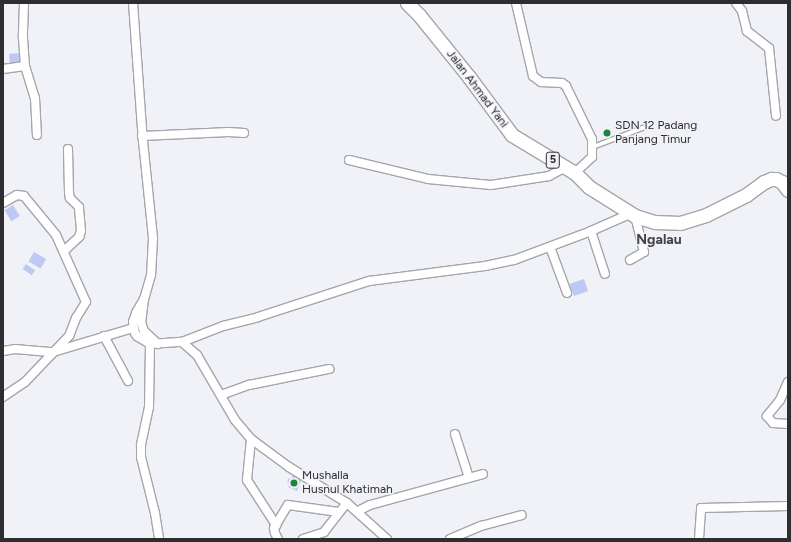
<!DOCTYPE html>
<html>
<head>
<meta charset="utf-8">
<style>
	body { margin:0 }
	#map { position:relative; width:791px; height:542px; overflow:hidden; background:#f1f2f7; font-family:Figtree,sans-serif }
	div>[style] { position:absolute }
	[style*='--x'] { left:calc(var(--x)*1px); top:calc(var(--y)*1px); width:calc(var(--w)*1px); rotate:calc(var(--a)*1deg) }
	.building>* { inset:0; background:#bdc8f5; transform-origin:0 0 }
	.roads { filter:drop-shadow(1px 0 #a5a6aa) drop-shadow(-1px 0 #a5a6aa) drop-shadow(0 1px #a5a6aa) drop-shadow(0 -1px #a5a6aa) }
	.service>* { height:4px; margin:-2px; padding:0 2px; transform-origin:2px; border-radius:2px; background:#fff }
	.minor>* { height:8px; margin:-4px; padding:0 4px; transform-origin:4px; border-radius:4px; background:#fff }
	.trunk>* { height:13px; margin:-6.5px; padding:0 6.5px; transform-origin:6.5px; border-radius:6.5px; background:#fff }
	.dots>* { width:11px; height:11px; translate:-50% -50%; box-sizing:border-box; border:2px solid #f1f2f7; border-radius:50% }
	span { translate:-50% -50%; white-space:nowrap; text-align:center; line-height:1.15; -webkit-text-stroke:3px #f1f2f7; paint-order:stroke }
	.shield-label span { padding:1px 3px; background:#f1f2f7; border:1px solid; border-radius:3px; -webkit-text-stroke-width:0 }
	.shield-label { font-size:11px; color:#2e2e30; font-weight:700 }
	.street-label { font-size:12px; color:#2e2e30 }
	.poi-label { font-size:12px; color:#2e2e30 }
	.left { translate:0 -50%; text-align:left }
	.quarter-label { font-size:14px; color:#424347; font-weight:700 }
	.frame { position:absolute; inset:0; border:4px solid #2e2e30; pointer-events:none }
</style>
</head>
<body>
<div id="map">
	<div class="building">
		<div style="left:19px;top:53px;width:11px;height:10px;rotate:85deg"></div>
		<div style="left:13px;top:205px;width:13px;height:10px;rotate:58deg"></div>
		<div style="left:34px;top:252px;width:14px;height:11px;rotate:30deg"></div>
		<div style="left:26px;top:264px;width:11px;height:6px;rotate:34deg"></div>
		<div style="left:584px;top:279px;width:13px;height:15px;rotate:72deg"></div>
		<div style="clip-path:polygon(293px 475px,302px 479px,297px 491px,288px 487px,290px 483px,287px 482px,289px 478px,291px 479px)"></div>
	</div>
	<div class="roads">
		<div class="service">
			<div style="--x:593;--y:147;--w:61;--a:-21.1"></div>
		</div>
		<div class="minor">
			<div style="--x:24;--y:3;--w:35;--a:92"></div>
			<div style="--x:23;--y:38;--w:28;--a:86"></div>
			<div style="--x:25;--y:66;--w:34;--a:73"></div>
			<div style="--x:35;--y:98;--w:37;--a:87"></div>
			<div style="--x:133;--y:3;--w:138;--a:85.9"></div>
			<div style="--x:143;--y:141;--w:98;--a:84.1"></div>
			<div style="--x:153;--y:238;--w:37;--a:93"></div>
			<div style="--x:151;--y:275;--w:25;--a:106"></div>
			<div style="--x:144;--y:299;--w:23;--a:97"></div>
			<div style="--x:141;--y:322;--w:9;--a:72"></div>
			<div style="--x:144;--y:331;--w:19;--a:43"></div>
			<div style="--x:516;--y:3;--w:75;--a:76.9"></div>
			<div style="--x:533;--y:76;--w:10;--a:37"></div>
			<div style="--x:541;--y:82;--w:21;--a:3"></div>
			<div style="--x:562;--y:83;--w:5;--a:37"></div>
			<div style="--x:566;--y:86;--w:59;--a:63.9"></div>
			<div style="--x:592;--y:139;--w:18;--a:90"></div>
			<div style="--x:592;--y:157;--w:23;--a:137"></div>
			<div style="--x:736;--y:3;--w:10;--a:53"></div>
			<div style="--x:742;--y:11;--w:21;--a:76"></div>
			<div style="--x:747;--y:31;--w:28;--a:38"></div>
			<div style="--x:769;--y:48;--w:68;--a:84.1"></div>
			<div style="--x:3;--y:69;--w:22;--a:-8"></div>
			<div style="--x:142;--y:136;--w:87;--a:-2.6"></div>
			<div style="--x:229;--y:132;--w:15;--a:4"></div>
			<div style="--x:349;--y:160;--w:81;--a:13.5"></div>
			<div style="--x:428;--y:179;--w:63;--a:5.4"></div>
			<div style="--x:491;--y:185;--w:59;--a:-8.8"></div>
			<div style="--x:549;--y:176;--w:19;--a:-28"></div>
			<div style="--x:3;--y:203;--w:16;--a:-30"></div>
			<div style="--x:17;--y:195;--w:7;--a:8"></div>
			<div style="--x:24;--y:196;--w:50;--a:50.6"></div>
			<div style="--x:56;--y:235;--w:73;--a:65.9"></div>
			<div style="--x:86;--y:302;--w:19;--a:122"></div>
			<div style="--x:76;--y:318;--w:19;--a:111"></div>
			<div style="--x:69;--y:336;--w:64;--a:133.7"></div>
			<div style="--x:25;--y:382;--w:27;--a:146"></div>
			<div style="--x:591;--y:231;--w:45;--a:72"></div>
			<div style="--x:550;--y:247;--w:49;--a:69.7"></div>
			<div style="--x:64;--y:251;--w:21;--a:-43"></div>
			<div style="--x:79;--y:237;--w:6;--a:-72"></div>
			<div style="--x:81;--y:231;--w:24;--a:-95"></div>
			<div style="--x:79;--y:207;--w:13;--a:-135"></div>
			<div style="--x:70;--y:198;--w:5;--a:-101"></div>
			<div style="--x:69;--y:193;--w:44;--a:-91.3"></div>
			<div style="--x:630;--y:260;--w:16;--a:-30"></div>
			<div style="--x:644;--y:252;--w:37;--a:-104"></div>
			<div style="--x:144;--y:299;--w:16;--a:120"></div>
			<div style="--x:136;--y:313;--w:9;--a:108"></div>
			<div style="--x:133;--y:322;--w:11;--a:80"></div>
			<div style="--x:135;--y:333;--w:4;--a:56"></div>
			<div style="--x:137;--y:336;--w:15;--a:32"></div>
			<div style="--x:150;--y:344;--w:32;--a:-4"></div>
			<div style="--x:182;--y:342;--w:44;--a:-21.3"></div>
			<div style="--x:223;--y:326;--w:36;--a:-14"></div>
			<div style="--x:258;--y:317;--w:117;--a:-18"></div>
			<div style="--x:369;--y:281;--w:117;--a:-7.4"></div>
			<div style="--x:485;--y:266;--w:30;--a:-12"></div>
			<div style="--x:514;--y:260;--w:82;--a:-20.6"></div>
			<div style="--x:591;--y:231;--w:43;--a:-23.6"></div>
			<div style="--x:104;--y:336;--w:51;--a:61.9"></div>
			<div style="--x:182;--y:342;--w:20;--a:41"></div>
			<div style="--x:197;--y:355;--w:75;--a:59.7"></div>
			<div style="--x:235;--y:420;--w:25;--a:50"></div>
			<div style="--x:251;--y:439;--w:47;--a:36.4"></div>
			<div style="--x:289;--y:467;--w:68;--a:31.8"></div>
			<div style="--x:347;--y:503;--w:54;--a:42"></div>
			<div style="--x:150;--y:344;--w:63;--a:90.9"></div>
			<div style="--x:149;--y:407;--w:39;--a:102"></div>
			<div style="--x:141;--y:445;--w:12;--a:90"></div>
			<div style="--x:141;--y:457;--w:58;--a:76"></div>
			<div style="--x:155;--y:513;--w:26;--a:81"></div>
			<div style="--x:3;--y:351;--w:12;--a:-9"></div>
			<div style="--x:15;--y:349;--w:38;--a:5"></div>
			<div style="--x:53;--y:352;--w:84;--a:-16.7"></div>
			<div style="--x:788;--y:382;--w:20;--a:114"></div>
			<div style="--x:780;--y:400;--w:21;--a:129"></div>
			<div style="--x:767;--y:416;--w:9;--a:49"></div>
			<div style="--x:773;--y:423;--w:15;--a:4"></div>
			<div style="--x:221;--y:395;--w:30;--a:-20"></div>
			<div style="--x:249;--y:385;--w:82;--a:-11.3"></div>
			<div style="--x:455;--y:434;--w:46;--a:72.3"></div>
			<div style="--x:251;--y:439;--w:41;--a:95.6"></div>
			<div style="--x:247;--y:480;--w:54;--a:57.2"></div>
			<div style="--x:358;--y:511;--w:13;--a:-27"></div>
			<div style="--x:370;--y:505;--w:117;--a:-15.3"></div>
			<div style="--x:278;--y:539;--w:7;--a:-117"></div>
			<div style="--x:275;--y:533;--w:5;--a:-101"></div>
			<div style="--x:274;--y:528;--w:27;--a:-59"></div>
			<div style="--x:288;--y:505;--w:51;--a:7.8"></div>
			<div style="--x:303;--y:539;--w:22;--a:-18"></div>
			<div style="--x:324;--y:532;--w:37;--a:-52"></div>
			<div style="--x:450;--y:539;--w:34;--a:-23"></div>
			<div style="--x:481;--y:526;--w:42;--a:-15"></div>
			<div style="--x:699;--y:539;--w:31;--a:-86"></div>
			<div style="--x:701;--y:508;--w:87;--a:-1.3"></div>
		</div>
		<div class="trunk">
			<div style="--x:407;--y:3;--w:17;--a:45"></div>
			<div style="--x:419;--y:15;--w:80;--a:51.1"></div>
			<div style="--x:469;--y:77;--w:72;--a:53.4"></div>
			<div style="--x:512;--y:135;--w:74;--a:31.1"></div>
			<div style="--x:575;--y:173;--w:20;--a:45"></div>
			<div style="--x:589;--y:187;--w:54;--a:32.2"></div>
			<div style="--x:635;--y:216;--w:21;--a:17"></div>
			<div style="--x:655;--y:222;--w:25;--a:2"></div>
			<div style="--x:680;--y:223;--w:27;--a:-17"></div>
			<div style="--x:706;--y:215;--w:45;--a:-26.6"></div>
			<div style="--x:746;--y:195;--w:22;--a:-36"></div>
			<div style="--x:764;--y:182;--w:8;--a:-23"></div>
			<div style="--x:771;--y:179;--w:5;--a:0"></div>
			<div style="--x:776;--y:179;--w:7;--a:27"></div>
			<div style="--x:782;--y:182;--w:10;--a:53"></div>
		</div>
	</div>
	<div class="dots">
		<div style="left:607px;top:133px;background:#1e8439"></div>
		<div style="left:294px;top:483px;background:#1e8439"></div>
	</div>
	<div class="shield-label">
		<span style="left:553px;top:160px">5</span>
	</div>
	<div class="street-label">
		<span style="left:477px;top:89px;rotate:53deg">Jalan Ahmad Yani</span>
	</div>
	<div class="poi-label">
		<span class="left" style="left:615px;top:133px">SDN 12 Padang<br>Panjang Timur</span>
		<span class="left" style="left:302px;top:483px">Mushalla<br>Husnul Khatimah</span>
	</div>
	<div class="quarter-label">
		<span style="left:659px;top:240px">Ngalau</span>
	</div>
	<div class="frame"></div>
</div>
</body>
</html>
